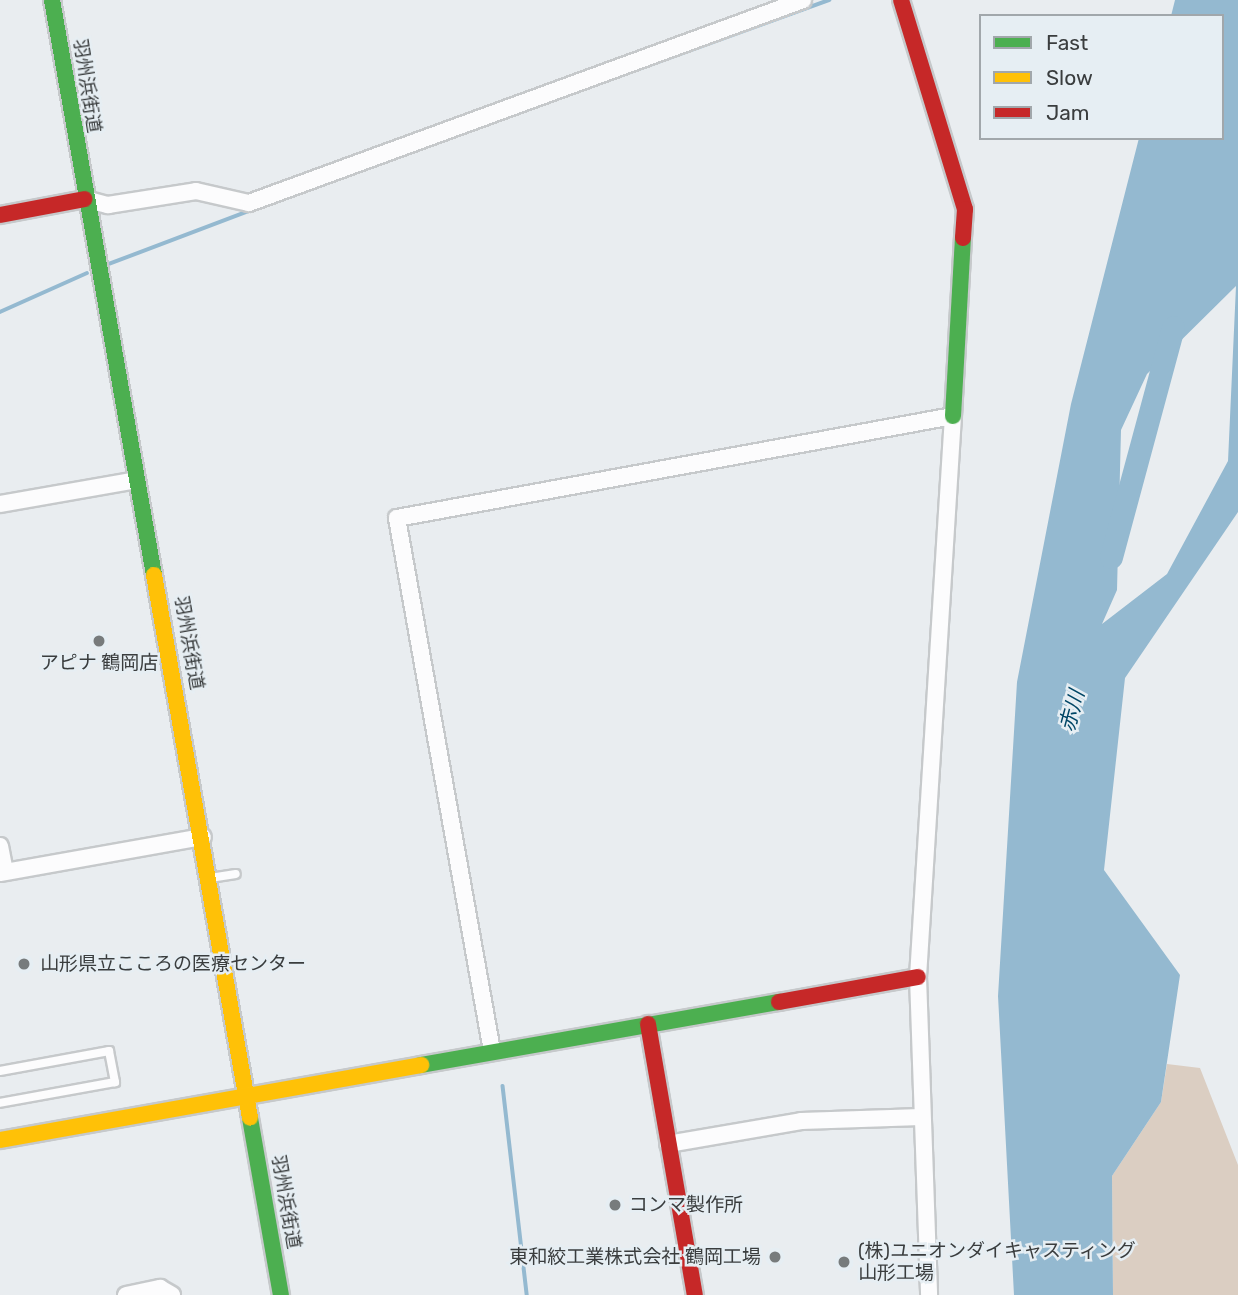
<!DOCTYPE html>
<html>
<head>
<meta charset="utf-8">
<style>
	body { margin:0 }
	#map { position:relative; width:1238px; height:1295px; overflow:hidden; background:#e9edf0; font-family:Rubik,"Noto Sans JP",sans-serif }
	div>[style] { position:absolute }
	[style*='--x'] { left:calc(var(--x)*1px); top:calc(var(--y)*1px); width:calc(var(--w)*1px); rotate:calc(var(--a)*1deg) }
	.green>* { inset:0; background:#dbcec2 }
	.water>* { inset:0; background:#94b9d0 }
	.stream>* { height:3.5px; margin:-1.75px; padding:0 1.75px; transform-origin:1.75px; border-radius:1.75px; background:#94b9d0 }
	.river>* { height:23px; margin:-11.5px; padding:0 11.5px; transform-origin:11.5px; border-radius:11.5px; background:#94b9d0 }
	.roads { filter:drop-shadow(2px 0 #c6c9cb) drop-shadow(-2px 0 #c6c9cb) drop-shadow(0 2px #c6c9cb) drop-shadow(0 -2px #c6c9cb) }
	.lane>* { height:8px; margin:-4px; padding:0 4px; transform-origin:4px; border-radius:4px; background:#fcfcfd }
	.street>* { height:16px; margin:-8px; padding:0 8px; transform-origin:8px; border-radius:8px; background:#fcfcfd }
	.fast>* { height:16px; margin:-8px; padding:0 8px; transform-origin:8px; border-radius:8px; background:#4caf50 }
	.slow>* { height:16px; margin:-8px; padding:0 8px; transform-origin:8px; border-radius:8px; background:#ffc107 }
	.jam>* { height:16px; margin:-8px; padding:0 8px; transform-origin:8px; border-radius:8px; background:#c62828 }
	.dots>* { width:19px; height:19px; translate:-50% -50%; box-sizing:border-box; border:4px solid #e6eef3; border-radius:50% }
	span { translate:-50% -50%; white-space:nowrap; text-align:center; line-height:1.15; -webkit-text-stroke:5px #e6eef3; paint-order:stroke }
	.street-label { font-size:19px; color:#3a3d3e }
	.poi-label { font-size:19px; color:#3a3d3e }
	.left { translate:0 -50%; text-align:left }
	.right { translate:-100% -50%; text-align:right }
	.water-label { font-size:21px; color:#004666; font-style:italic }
	.legend { position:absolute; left:979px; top:14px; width:245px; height:126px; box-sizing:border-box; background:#e6eef3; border:2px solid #a1a7ab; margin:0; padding:9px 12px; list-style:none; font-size:21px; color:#3a3d3e }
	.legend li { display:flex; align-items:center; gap:14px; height:35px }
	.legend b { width:35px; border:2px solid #a1a7ab }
</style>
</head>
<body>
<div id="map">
	<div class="green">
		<div style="clip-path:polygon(1167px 1064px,1200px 1068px,1238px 1165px,1238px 1295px,1113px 1295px,1112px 1176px,1161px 1102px)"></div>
	</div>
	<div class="water">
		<div style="clip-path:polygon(evenodd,1175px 0,1238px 0,1238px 512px,1125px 678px,1104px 870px,1180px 975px,1161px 1102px,1112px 1176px,1113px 1295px,1014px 1295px,998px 996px,1017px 682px,1071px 404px,1139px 138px,1222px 138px,1222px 16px,1171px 16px,1175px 0,1236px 286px,1228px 461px,1167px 574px,1102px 624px,1117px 590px,1121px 430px,1147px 374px,1236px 286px)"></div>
	</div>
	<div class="stream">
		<div style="--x:347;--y:175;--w:513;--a:-19.95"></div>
		<div style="--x:109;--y:264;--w:155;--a:-20.8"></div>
		<div style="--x:0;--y:312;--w:95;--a:-24.1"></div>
		<div style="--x:503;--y:1086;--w:210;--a:83.4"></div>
	</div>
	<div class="river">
		<div style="--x:1111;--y:557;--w:238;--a:-74.9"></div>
	</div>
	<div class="roads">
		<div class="lane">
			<div style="--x:210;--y:878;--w:26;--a:-9"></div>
			<div style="--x:0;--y:1071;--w:111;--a:-10.4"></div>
			<div style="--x:109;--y:1051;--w:32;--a:79"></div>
			<div style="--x:115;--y:1082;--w:117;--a:169.7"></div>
		</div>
		<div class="street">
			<div style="--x:85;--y:199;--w:24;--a:15"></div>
			<div style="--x:108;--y:205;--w:89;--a:-9"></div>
			<div style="--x:196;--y:191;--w:54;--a:12.8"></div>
			<div style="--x:249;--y:203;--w:590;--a:-20.12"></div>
			<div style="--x:0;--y:504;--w:139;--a:-9.9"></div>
			<div style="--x:0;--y:846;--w:26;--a:79"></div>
			<div style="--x:0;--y:873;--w:206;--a:-10.1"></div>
			<div style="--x:492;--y:1051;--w:541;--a:-100.11"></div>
			<div style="--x:397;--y:518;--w:565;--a:-10.4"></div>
			<div style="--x:953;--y:416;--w:562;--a:93.57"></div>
			<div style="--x:918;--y:977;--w:318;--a:88"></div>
			<div style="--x:668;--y:1144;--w:135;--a:-9.8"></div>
			<div style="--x:801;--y:1121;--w:120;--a:-1.9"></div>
			<div style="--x:126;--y:1295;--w:35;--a:-12"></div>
			<div style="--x:160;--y:1288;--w:14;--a:30"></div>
		</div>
		<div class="fast">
			<div style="--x:52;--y:0;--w:584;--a:79.94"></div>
			<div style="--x:953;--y:416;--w:178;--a:-86.8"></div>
			<div style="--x:421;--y:1065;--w:364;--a:-10"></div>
			<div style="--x:250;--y:1118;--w:180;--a:80.1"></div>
		</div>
		<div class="slow">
			<div style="--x:154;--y:575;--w:551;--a:79.97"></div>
			<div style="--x:0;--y:1140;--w:428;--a:-10.1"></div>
		</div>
		<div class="jam">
			<div style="--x:901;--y:0;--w:219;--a:73"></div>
			<div style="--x:965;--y:209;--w:29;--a:94"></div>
			<div style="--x:0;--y:215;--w:86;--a:-10.7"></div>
			<div style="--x:779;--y:1002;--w:141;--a:-10.2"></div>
			<div style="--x:648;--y:1024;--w:275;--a:80.2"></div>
		</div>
	</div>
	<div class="dots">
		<div style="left:99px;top:641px;background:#777b7c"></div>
		<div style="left:24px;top:964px;background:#777b7c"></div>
		<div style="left:615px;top:1205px;background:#777b7c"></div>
		<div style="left:775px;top:1257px;background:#777b7c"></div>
		<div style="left:844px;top:1262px;background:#777b7c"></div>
	</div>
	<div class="street-label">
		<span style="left:87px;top:86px;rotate:81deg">羽州浜街道</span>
		<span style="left:189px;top:643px;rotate:80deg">羽州浜街道</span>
		<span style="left:286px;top:1202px;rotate:80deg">羽州浜街道</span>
	</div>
	<div class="poi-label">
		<span style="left:99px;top:663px">アピナ 鶴岡店</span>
		<span class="left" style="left:40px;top:964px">山形県立こころの医療センター</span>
		<span class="left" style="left:629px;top:1205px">コンマ製作所</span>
		<span class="left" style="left:858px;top:1262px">(株)ユニオンダイキャスティング<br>山形工場</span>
		<span class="right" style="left:761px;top:1257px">東和絞工業株式会社 鶴岡工場</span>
	</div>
	<div class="water-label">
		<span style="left:1072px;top:711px;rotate:-75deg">赤川</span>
	</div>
	<ul class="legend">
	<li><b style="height:9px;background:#4caf50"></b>Fast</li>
	<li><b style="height:9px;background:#ffc107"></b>Slow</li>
	<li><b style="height:9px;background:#c62828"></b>Jam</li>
	</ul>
</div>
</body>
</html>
